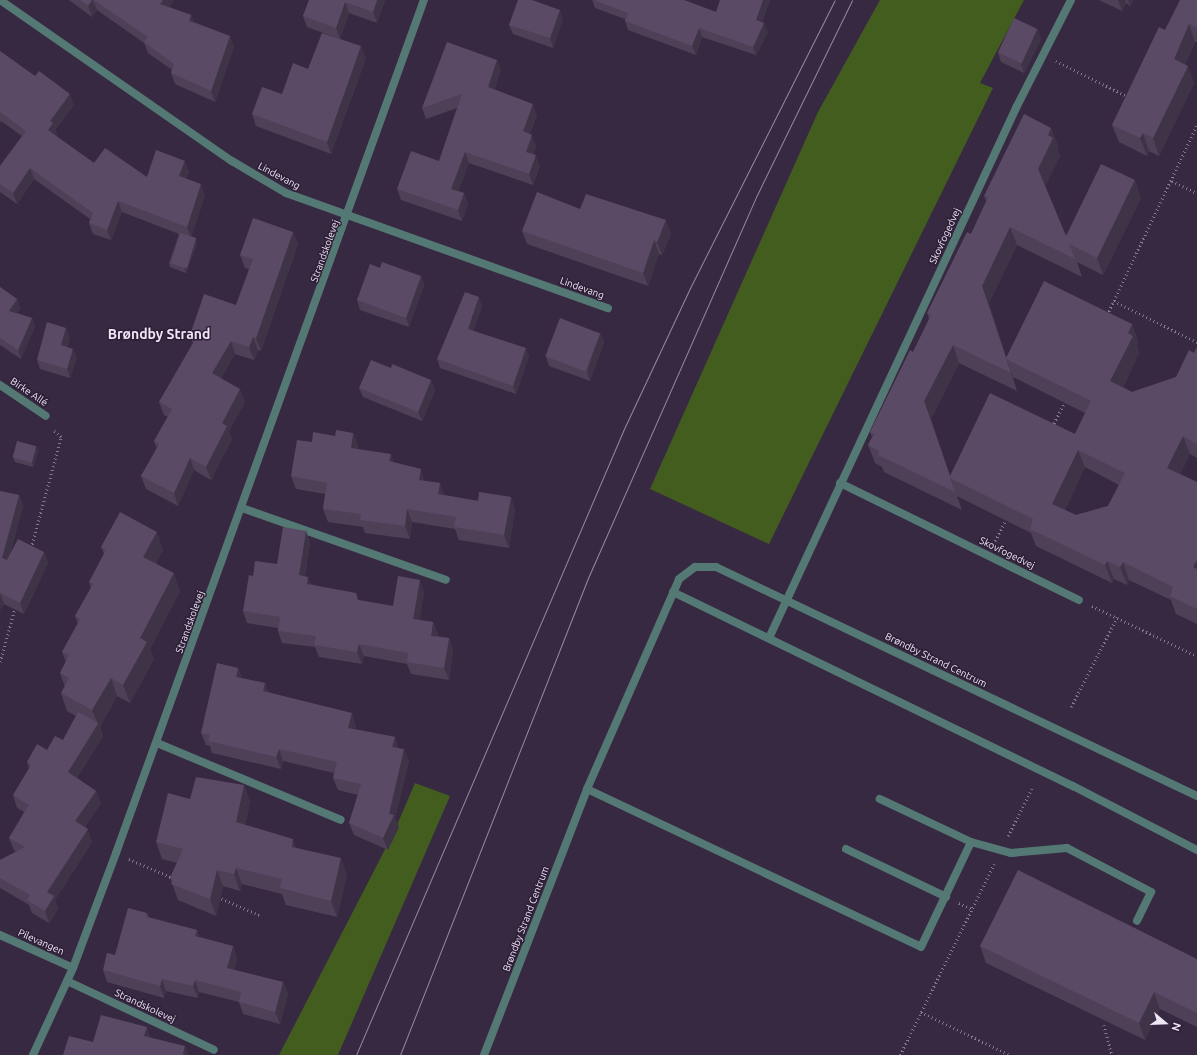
<!DOCTYPE html>
<html>
<head>
<meta charset="utf-8">
<style>
	body { margin:0 }
	#map { position:relative; width:1197px; height:1055px; overflow:hidden; background:#382942; font-family:Ubuntu,sans-serif }
	div>[style] { position:absolute }
	[style*='--x'] { left:calc(var(--x)*1px); top:calc(var(--y)*1px); width:calc(var(--w)*1px); rotate:calc(var(--a)*1deg) }
	.green>* { inset:0; background:#435d1f }
	.path>* { height:2.5px; margin-top:-1.25px; transform-origin:0; background:repeating-linear-gradient(90deg,#85798e 0 1px,transparent 0 4px) }
	.service>* { height:8px; margin:-4px; padding:0 4px; transform-origin:4px; border-radius:4px; background:#547974 }
	.minor>* { height:8px; margin:-4px; padding:0 4px; transform-origin:4px; border-radius:4px; background:#547974 }
	.tertiary>* { height:8px; margin:-4px; padding:0 4px; transform-origin:4px; border-radius:4px; background:#547974 }
	.tram>* { height:1px; margin:-0.5px; padding:0 0.5px; transform-origin:0.5px; border-radius:0.5px; background:#968a9e }
	.wall>* { inset:0; background:#4d4057 }
	.shaded-wall>* { inset:0; background:#3f3447 }
	.building>* { inset:0; background:#5a4a65; transform-origin:0 0 }
	span { translate:-50% -50%; white-space:nowrap; text-align:center; line-height:1.15; -webkit-text-stroke:3px #2d1f37; paint-order:stroke }
	.street-label { font-size:10px; color:#efe6f6 }
	.district-label { font-size:14px; color:#efe6f6; font-weight:700 }
	.north { position:absolute; left:1145px; top:1003px; width:40px; height:40px; -webkit-text-stroke:3px #2d1f37; paint-order:stroke; rotate:109deg; font-size:11px; font-weight:700; line-height:16px; text-align:center; color:#efe6f6 }
	.north::after { content:''; display:block; margin:auto; width:14px; height:18px; background:#efe6f6; clip-path:polygon(50% 0,100% 100%,50% 72%,0 100%) }
</style>
</head>
<body>
<div id="map">
	<div class="green">
		<div style="clip-path:polygon(880px 0,1024px 0,980px 83px,993px 88px,769px 544px,650px 489px,818px 112px)"></div>
		<div style="clip-path:polygon(415px 783px,450px 796px,338px 1055px,279px 1055px,394px 832px)"></div>
	</div>
	<div class="path">
		<div style="--x:1056;--y:61;--w:81;--a:26.3"></div>
		<div style="--x:1172;--y:181;--w:28;--a:26"></div>
		<div style="--x:1114;--y:301;--w:93;--a:26.3"></div>
		<div style="--x:1107;--y:315;--w:210;--a:-64.7"></div>
		<div style="--x:1052;--y:427;--w:29;--a:-63"></div>
		<div style="--x:995;--y:541;--w:27;--a:-63"></div>
		<div style="--x:31;--y:548;--w:115;--a:-74.9"></div>
		<div style="--x:61;--y:437;--w:11;--a:-139"></div>
		<div style="--x:1092;--y:606;--w:116;--a:25.5"></div>
		<div style="--x:0;--y:662;--w:57;--a:-74.7"></div>
		<div style="--x:1071;--y:707;--w:101;--a:-62.9"></div>
		<div style="--x:1008;--y:836;--w:54;--a:-63.4"></div>
		<div style="--x:129;--y:859;--w:48;--a:23.4"></div>
		<div style="--x:218;--y:897;--w:45;--a:23.7"></div>
		<div style="--x:959;--y:903;--w:14;--a:25"></div>
		<div style="--x:921;--y:1012;--w:99;--a:25.8"></div>
		<div style="--x:1104;--y:1025;--w:31;--a:75"></div>
		<div style="--x:900;--y:1055;--w:213;--a:-63.8"></div>
	</div>
	<div class="service">
		<div style="--x:587;--y:789;--w:369;--a:25.3"></div>
		<div style="--x:921;--y:947;--w:116;--a:-64.5"></div>
		<div style="--x:971;--y:842;--w:101;--a:-154.7"></div>
		<div style="--x:971;--y:842;--w:41;--a:15.4"></div>
		<div style="--x:1011;--y:853;--w:56;--a:-5.1"></div>
		<div style="--x:1067;--y:848;--w:95;--a:27.6"></div>
		<div style="--x:1151;--y:892;--w:32;--a:116"></div>
		<div style="--x:846;--y:849;--w:111;--a:25.6"></div>
	</div>
	<div class="minor">
		<div style="--x:0;--y:0;--w:282;--a:34.8"></div>
		<div style="--x:232;--y:161;--w:63;--a:30.7"></div>
		<div style="--x:286;--y:193;--w:342;--a:19.7"></div>
		<div style="--x:0;--y:385;--w:55;--a:34"></div>
		<div style="--x:840;--y:483;--w:266;--a:26.1"></div>
		<div style="--x:242;--y:508;--w:216;--a:19.4"></div>
		<div style="--x:673;--y:592;--w:445;--a:25.9"></div>
		<div style="--x:1073;--y:786;--w:140;--a:27.3"></div>
		<div style="--x:769;--y:638;--w:585;--a:-65.01"></div>
		<div style="--x:1016;--y:108;--w:121;--a:-63"></div>
		<div style="--x:157;--y:743;--w:199;--a:22.7"></div>
		<div style="--x:0;--y:935;--w:80;--a:24.3"></div>
		<div style="--x:67;--y:981;--w:162;--a:25.1"></div>
		<div style="--x:484;--y:1055;--w:285;--a:-68.8"></div>
		<div style="--x:587;--y:789;--w:229;--a:-66.3"></div>
		<div style="--x:679;--y:579;--w:20;--a:-37"></div>
		<div style="--x:695;--y:567;--w:21;--a:0"></div>
		<div style="--x:716;--y:567;--w:533;--a:25.46"></div>
	</div>
	<div class="tertiary">
		<div style="--x:33;--y:1055;--w:96;--a:-65.3"></div>
		<div style="--x:73;--y:968;--w:123;--a:-69.5"></div>
		<div style="--x:116;--y:853;--w:907;--a:-70.15"></div>
	</div>
	<div class="tram">
		<div style="--x:356;--y:1055;--w:679;--a:-66.83"></div>
		<div style="--x:623;--y:431;--w:158;--a:-64.9"></div>
		<div style="--x:690;--y:288;--w:322;--a:-63.3"></div>
		<div style="--x:400;--y:1055;--w:513;--a:-68.49"></div>
		<div style="--x:588;--y:578;--w:416;--a:-66.2"></div>
		<div style="--x:756;--y:197;--w:219;--a:-64"></div>
	</div>
	<div class="wall">
		<div style="clip-path:polygon(69px 0,174px 0,169px 7px,191px 15px,194px 22px,230px 36px,234px 47px,215px 102px,175px 84px,171px 73px,172px 70px,148px 53px,144px 43px,97px 10px,92px 17px)"></div>
		<div style="clip-path:polygon(309px 0,385px 0,377px 23px,349px 13px,340px 39px,307px 27px,303px 16px)"></div>
		<div style="clip-path:polygon(592px 0,684px 0,716px 12px,770px 0,762px 22px,768px 32px,756px 55px,702px 37px,696px 55px,628px 30px,625px 21px,625px 19px,595px 8px)"></div>
		<div style="clip-path:polygon(1099px 0,1133px 0,1130px 6px,1126px 3px,1122px 11px)"></div>
		<div style="clip-path:polygon(1197px 0,1197px 42px,1195px 42px,1185px 64px,1194px 83px,1159px 156px,1149px 151px,1147px 156px,1119px 142px,1112px 125px,1165px 30px)"></div>
		<div style="clip-path:polygon(563px 19px,553px 48px,513px 34px,509px 25px)"></div>
		<div style="clip-path:polygon(1041px 39px,1024px 73px,1001px 62px,998px 53px)"></div>
		<div style="clip-path:polygon(0 51px,74px 105px,55px 130px,57px 134px,56px 136px,94px 163px,147px 177px,189px 172px,186px 178px,205px 195px,191px 237px,197px 243px,186px 273px,170px 267px,169px 263px,179px 234px,122px 212px,111px 240px,93px 234px,89px 223px,90px 219px,34px 179px,17px 204px,0 192px,0 166px,22px 136px,1px 121px,0 123px)"></div>
		<div style="clip-path:polygon(366px 58px,331px 154px,256px 126px,252px 114px,282px 94px,308px 69px)"></div>
		<div style="clip-path:polygon(501px 70px,494px 90px,537px 115px,530px 134px,536px 146px,533px 154px,540px 166px,533px 185px,469px 163px,458px 191px,464px 193px,468px 204px,462px 221px,401px 200px,397px 189px,439px 161px,457px 108px,426px 119px,422px 108px)"></div>
		<div style="clip-path:polygon(evenodd,1051px 128px,1058px 146px,1057px 148px,1060px 156px,1045px 186px,1066px 236px,1141px 198px,1103px 275px,1077px 262px,1082px 277px,1017px 245px,989px 303px,1006px 357px,1132px 324px,1138px 342px,1137px 346px,1139px 353px,1123px 387px,1132px 392px,1176px 377px,1194px 353px,1197px 347px,1197px 458px,1190px 454px,1180px 474px,1197px 482px,1197px 624px,1176px 614px,1171px 600px,1129px 580px,1127px 585px,1114px 579px,1112px 583px,1036px 546px,1031px 533px,957px 496px,962px 510px,884px 472px,882px 467px,875px 463px,868px 445px,872px 437px,870px 432px,913px 352px,929px 319px,927px 313px,971px 234px,986px 201px,984px 196px,1051px 128px,959px 363px,1017px 391px,1013px 377px,1085px 413px,1075px 434px,950px 476px,931px 419px,959px 363px,1051px 128px,1085px 467px,1119px 485px,1108px 506px,1076px 515px,1065px 510px,1085px 467px)"></div>
		<div style="clip-path:polygon(580px 209px,671px 234px,662px 255px,659px 254px,648px 286px,527px 244px,522px 231px)"></div>
		<div style="clip-path:polygon(293px 232px,298px 244px,261px 351px,258px 350px,254px 360px,235px 354px,221px 378px,245px 402px,229px 431px,232px 439px,211px 480px,194px 470px,178px 506px,146px 489px,141px 476px,157px 449px,154px 441px,168px 417px,164px 415px,159px 402px,193px 343px,190px 335px,236px 305px,249px 269px,245px 268px,240px 255px)"></div>
		<div style="clip-path:polygon(380px 268px,421px 276px,424px 285px,409px 327px,360px 310px,357px 300px)"></div>
		<div style="clip-path:polygon(0 287px,17px 299px,20px 308px,17px 313px,32px 318px,35px 326px,21px 359px,0 345px)"></div>
		<div style="clip-path:polygon(482px 306px,473px 331px,529px 356px,516px 394px,440px 368px,437px 359px)"></div>
		<div style="clip-path:polygon(600px 333px,604px 342px,590px 381px,549px 366px,546px 357px)"></div>
		<div style="clip-path:polygon(70px 338px,67px 347px,77px 358px,70px 378px,40px 369px,37px 360px)"></div>
		<div style="clip-path:polygon(391px 368px,431px 380px,435px 390px,422px 421px,363px 397px,359px 388px)"></div>
		<div style="clip-path:polygon(353px 433px,358px 446px,357px 449px,393px 462px,425px 481px,440px 483px,444px 495px,478px 501px,511px 497px,515px 510px,509px 548px,459px 540px,455px 529px,412px 522px,410px 539px,365px 533px,363px 527px,328px 522px,323px 509px,325px 494px,296px 489px,291px 476px,312px 442px,335px 436px)"></div>
		<div style="clip-path:polygon(38px 451px,33px 467px,15px 462px,13px 458px)"></div>
		<div style="clip-path:polygon(0 491px,19px 495px,23px 506px,10px 554px,44px 552px,48px 563px,24px 614px,4px 604px,0 610px)"></div>
		<div style="clip-path:polygon(306px 531px,310px 543px,305px 576px,311px 584px,359px 600px,393px 606px,424px 592px,419px 620px,433px 622px,438px 634px,437px 636px,449px 638px,453px 650px,449px 680px,411px 674px,407px 664px,364px 656px,362px 664px,319px 657px,315px 647px,282px 643px,278px 631px,278px 628px,247px 623px,243px 611px,253px 576px,277px 564px)"></div>
		<div style="clip-path:polygon(101px 547px,163px 550px,156px 563px,180px 591px,150px 649px,154px 659px,130px 703px,117px 696px,100px 727px,103px 736px,77px 778px,96px 791px,101px 803px,85px 827px,92px 842px,55px 900px,58px 909px,49px 923px,32px 913px,29px 905px,0 888px,0 860px,16px 852px,14px 850px,9px 838px,24px 812px,17px 808px,13px 795px,29px 769px,27px 762px,63px 740px,76px 716px,67px 711px,61px 693px,65px 687px,60px 673px,66px 662px,62px 652px,78px 624px,75px 616px,91px 588px,89px 582px,104px 554px)"></div>
		<div style="clip-path:polygon(238px 668px,242px 678px,265px 683px,268px 692px,356px 726px,355px 729px,395px 737px,398px 748px,409px 761px,395px 818px,399px 827px,388px 850px,354px 835px,349px 823px,358px 795px,338px 790px,333px 778px,334px 773px,283px 761px,281px 769px,212px 753px,210px 746px,206px 745px,201px 733px)"></div>
		<div style="clip-path:polygon(244px 785px,250px 802px,245px 825px,297px 848px,347px 875px,337px 917px,286px 905px,282px 894px,242px 884px,240px 891px,223px 886px,216px 916px,178px 900px,170px 878px,177px 863px,162px 859px,156px 842px,190px 799px)"></div>
		<div style="clip-path:polygon(147px 913px,149px 917px,197px 930px,199px 937px,233px 946px,237px 958px,234px 970px,283px 982px,288px 994px,280px 1024px,243px 1014px,239px 1002px,199px 992px,198px 998px,166px 991px,164px 998px,107px 982px,103px 970px,115px 955px)"></div>
		<div style="clip-path:polygon(980px 946px,1197px 959px,1197px 1027px,1160px 1009px,1145px 1040px,986px 963px)"></div>
	</div>
	<div class="shaded-wall">
		<div style="clip-path:polygon(92px 0,93px 0,97px 10px,92px 17px,88px 6px)"></div>
		<div style="clip-path:polygon(163px 0,174px 0,164px 15px,160px 4px)"></div>
		<div style="clip-path:polygon(377px 0,385px 0,377px 23px,373px 12px)"></div>
		<div style="clip-path:polygon(763px 0,770px 0,759px 29px,756px 20px)"></div>
		<div style="clip-path:polygon(1118px 0,1125px 0,1126px 3px,1122px 11px)"></div>
		<div style="clip-path:polygon(1128px 0,1133px 0,1130px 6px)"></div>
		<div style="clip-path:polygon(345px 2px,349px 13px,340px 39px,336px 28px)"></div>
		<div style="clip-path:polygon(560px 10px,563px 19px,553px 48px,550px 38px)"></div>
		<div style="clip-path:polygon(191px 15px,195px 26px,189px 21px)"></div>
		<div style="clip-path:polygon(764px 23px,768px 32px,756px 55px,753px 47px)"></div>
		<div style="clip-path:polygon(1189px 24px,1195px 42px,1180px 77px,1174px 59px)"></div>
		<div style="clip-path:polygon(699px 28px,702px 37px,696px 55px,692px 46px)"></div>
		<div style="clip-path:polygon(1038px 29px,1041px 39px,1024px 73px,1021px 64px)"></div>
		<div style="clip-path:polygon(230px 36px,234px 47px,215px 102px,211px 91px)"></div>
		<div style="clip-path:polygon(361px 46px,366px 58px,331px 154px,327px 142px)"></div>
		<div style="clip-path:polygon(497px 60px,501px 70px,492px 98px,488px 87px)"></div>
		<div style="clip-path:polygon(1188px 66px,1194px 83px,1159px 156px,1153px 138px)"></div>
		<div style="clip-path:polygon(70px 94px,74px 105px,55px 130px,57px 134px,52px 141px,48px 130px,50px 121px)"></div>
		<div style="clip-path:polygon(533px 104px,537px 115px,527px 142px,523px 131px)"></div>
		<div style="clip-path:polygon(1051px 128px,1058px 146px,1057px 148px,1060px 156px,1045px 187px,1038px 169px,1048px 135px)"></div>
		<div style="clip-path:polygon(1143px 133px,1149px 151px,1147px 156px,1140px 138px)"></div>
		<div style="clip-path:polygon(532px 135px,536px 146px,530px 162px,526px 152px)"></div>
		<div style="clip-path:polygon(465px 152px,469px 163px,455px 200px,451px 189px)"></div>
		<div style="clip-path:polygon(536px 155px,540px 166px,533px 185px,529px 174px)"></div>
		<div style="clip-path:polygon(185px 161px,189px 172px,183px 187px,179px 176px)"></div>
		<div style="clip-path:polygon(30px 168px,34px 179px,17px 204px,13px 193px)"></div>
		<div style="clip-path:polygon(1135px 180px,1141px 198px,1103px 275px,1097px 258px)"></div>
		<div style="clip-path:polygon(201px 184px,205px 195px,191px 238px,187px 227px)"></div>
		<div style="clip-path:polygon(464px 193px,468px 204px,462px 221px,458px 210px)"></div>
		<div style="clip-path:polygon(118px 201px,122px 212px,111px 240px,107px 230px)"></div>
		<div style="clip-path:polygon(666px 220px,671px 234px,662px 255px,657px 242px)"></div>
		<div style="clip-path:polygon(1010px 227px,1017px 245px,989px 303px,1007px 360px,1007px 359px,982px 286px)"></div>
		<div style="clip-path:polygon(293px 232px,298px 244px,261px 351px,256px 338px)"></div>
		<div style="clip-path:polygon(196px 238px,197px 243px,186px 273px,184px 268px)"></div>
		<div style="clip-path:polygon(654px 240px,659px 254px,648px 286px,643px 273px)"></div>
		<div style="clip-path:polygon(421px 276px,424px 285px,409px 327px,406px 318px)"></div>
		<div style="clip-path:polygon(479px 297px,482px 306px,471px 337px,468px 329px)"></div>
		<div style="clip-path:polygon(17px 299px,20px 308px,13px 319px,9px 311px)"></div>
		<div style="clip-path:polygon(32px 318px,35px 326px,21px 359px,18px 350px)"></div>
		<div style="clip-path:polygon(1132px 324px,1138px 342px,1137px 346px,1139px 353px,1117px 399px,1110px 381px,1128px 333px)"></div>
		<div style="clip-path:polygon(66px 328px,70px 338px,64px 354px,61px 345px)"></div>
		<div style="clip-path:polygon(600px 333px,604px 342px,590px 381px,587px 371px)"></div>
		<div style="clip-path:polygon(253px 337px,258px 350px,254px 360px,249px 347px)"></div>
		<div style="clip-path:polygon(231px 341px,235px 354px,217px 386px,212px 373px)"></div>
		<div style="clip-path:polygon(953px 345px,959px 363px,931px 419px,951px 478px,924px 401px)"></div>
		<div style="clip-path:polygon(526px 348px,529px 356px,516px 394px,513px 386px)"></div>
		<div style="clip-path:polygon(73px 349px,77px 358px,70px 378px,67px 369px)"></div>
		<div style="clip-path:polygon(1006px 359px,1013px 377px,1017px 391px,1011px 373px)"></div>
		<div style="clip-path:polygon(431px 380px,435px 390px,422px 421px,418px 412px)"></div>
		<div style="clip-path:polygon(240px 389px,245px 402px,229px 431px,232px 439px,211px 480px,206px 467px,222px 423px)"></div>
		<div style="clip-path:polygon(353px 433px,358px 446px,355px 460px,351px 448px)"></div>
		<div style="clip-path:polygon(1183px 436px,1190px 454px,1174px 485px,1167px 468px)"></div>
		<div style="clip-path:polygon(36px 446px,38px 451px,33px 467px,32px 463px)"></div>
		<div style="clip-path:polygon(1078px 450px,1085px 467px,1059px 522px,1052px 504px)"></div>
		<div style="clip-path:polygon(391px 454px,395px 467px,389px 461px)"></div>
		<div style="clip-path:polygon(190px 458px,194px 470px,178px 506px,174px 493px)"></div>
		<div style="clip-path:polygon(421px 469px,425px 482px,419px 480px)"></div>
		<div style="clip-path:polygon(440px 483px,445px 496px,438px 494px)"></div>
		<div style="clip-path:polygon(19px 495px,23px 506px,6px 569px,2px 558px)"></div>
		<div style="clip-path:polygon(511px 497px,515px 510px,509px 548px,504px 535px)"></div>
		<div style="clip-path:polygon(407px 509px,412px 522px,410px 539px,405px 526px)"></div>
		<div style="clip-path:polygon(306px 531px,310px 543px,303px 587px,299px 575px)"></div>
		<div style="clip-path:polygon(157px 532px,163px 550px,150px 574px,143px 557px)"></div>
		<div style="clip-path:polygon(44px 552px,48px 563px,24px 614px,20px 603px)"></div>
		<div style="clip-path:polygon(1197px 560px,1197px 578px,1193px 567px)"></div>
		<div style="clip-path:polygon(1107px 561px,1114px 579px,1112px 583px,1105px 565px)"></div>
		<div style="clip-path:polygon(1123px 562px,1129px 580px,1127px 585px,1120px 567px)"></div>
		<div style="clip-path:polygon(174px 573px,180px 591px,150px 649px,154px 659px,130px 703px,123px 685px,140px 638px)"></div>
		<div style="clip-path:polygon(308px 577px,313px 589px,307px 584px)"></div>
		<div style="clip-path:polygon(420px 580px,424px 592px,418px 632px,413px 619px)"></div>
		<div style="clip-path:polygon(0 593px,4px 604px,0 610px)"></div>
		<div style="clip-path:polygon(433px 622px,438px 634px,436px 648px,431px 636px)"></div>
		<div style="clip-path:polygon(449px 638px,453px 650px,449px 680px,444px 668px)"></div>
		<div style="clip-path:polygon(359px 644px,364px 656px,362px 664px,357px 652px)"></div>
		<div style="clip-path:polygon(238px 668px,243px 680px,236px 677px)"></div>
		<div style="clip-path:polygon(111px 678px,117px 696px,100px 727px,103px 736px,73px 785px,68px 772px,98px 724px,92px 710px)"></div>
		<div style="clip-path:polygon(265px 683px,269px 695px,263px 691px)"></div>
		<div style="clip-path:polygon(352px 713px,356px 726px,353px 740px,348px 728px)"></div>
		<div style="clip-path:polygon(395px 737px,399px 750px,392px 747px)"></div>
		<div style="clip-path:polygon(279px 749px,283px 761px,281px 769px,276px 757px)"></div>
		<div style="clip-path:polygon(404px 749px,409px 761px,395px 818px,399px 827px,388px 850px,383px 838px)"></div>
		<div style="clip-path:polygon(244px 785px,250px 802px,242px 839px,236px 822px)"></div>
		<div style="clip-path:polygon(96px 791px,101px 803px,80px 834px,75px 821px)"></div>
		<div style="clip-path:polygon(88px 829px,92px 842px,55px 900px,58px 909px,49px 923px,45px 911px,47px 892px)"></div>
		<div style="clip-path:polygon(293px 839px,299px 856px,292px 847px)"></div>
		<div style="clip-path:polygon(341px 858px,347px 875px,337px 917px,331px 901px)"></div>
		<div style="clip-path:polygon(236px 868px,242px 884px,240px 891px,234px 874px)"></div>
		<div style="clip-path:polygon(217px 870px,223px 886px,216px 916px,210px 899px)"></div>
		<div style="clip-path:polygon(197px 930px,201px 942px,195px 936px)"></div>
		<div style="clip-path:polygon(233px 946px,237px 958px,231px 980px,227px 968px)"></div>
		<div style="clip-path:polygon(162px 979px,166px 991px,164px 998px,160px 986px)"></div>
		<div style="clip-path:polygon(195px 980px,199px 992px,198px 998px,193px 986px)"></div>
		<div style="clip-path:polygon(283px 982px,288px 994px,280px 1024px,275px 1012px)"></div>
		<div style="clip-path:polygon(1154px 992px,1160px 1009px,1145px 1040px,1139px 1023px)"></div>
		<div style="clip-path:polygon(147px 1027px,151px 1038px,144px 1036px)"></div>
		<div style="clip-path:polygon(185px 1046px,189px 1055px,183px 1055px)"></div>
	</div>
	<div class="building">
		<div style="clip-path:polygon(80px 0,92px 0,88px 6px)"></div>
		<div style="clip-path:polygon(94px 0,163px 0,160px 4px,191px 15px,189px 21px,230px 36px,211px 91px,171px 73px,174px 64px,144px 42px,148px 37px)"></div>
		<div style="clip-path:polygon(309px 0,377px 0,373px 12px,345px 2px,336px 28px,303px 16px)"></div>
		<div style="clip-path:polygon(518px 0,532px 0,560px 10px,550px 38px,509px 25px)"></div>
		<div style="clip-path:polygon(594px 0,684px 0,716px 12px,720px 0,763px 0,756px 20px,764px 23px,753px 47px,699px 28px,692px 46px,625px 21px,628px 13px)"></div>
		<div style="clip-path:polygon(1180px 0,1197px 0,1197px 28px,1189px 24px,1174px 59px,1188px 66px,1153px 138px,1143px 133px,1140px 138px,1112px 125px,1159px 27px,1165px 30px)"></div>
		<div style="left:1014px;top:18px;width:26px;height:38px;rotate:25deg"></div>
		<div style="clip-path:polygon(322px 33px,361px 46px,327px 142px,252px 114px,262px 87px,282px 94px,293px 63px,308px 69px)"></div>
		<div style="clip-path:polygon(447px 42px,497px 60px,488px 87px,533px 104px,523px 131px,532px 135px,526px 152px,536px 155px,529px 174px,465px 152px,451px 189px,464px 193px,458px 210px,397px 189px,411px 151px,439px 161px,462px 94px,422px 108px)"></div>
		<div style="clip-path:polygon(0 51px,35px 76px,39px 71px,70px 94px,50px 121px,53px 123px,48px 130px,94px 163px,105px 148px,147px 177px,156px 150px,185px 161px,179px 176px,201px 184px,187px 227px,118px 201px,107px 230px,89px 223px,93px 213px,30px 168px,13px 193px,0 184px,0 166px,26px 131px,0 112px)"></div>
		<div style="clip-path:polygon(evenodd,1024px 114px,1051px 128px,1048px 135px,1053px 138px,1038px 169px,1066px 236px,1101px 164px,1135px 180px,1097px 258px,1069px 244px,1075px 259px,1010px 227px,982px 286px,1006px 358px,1044px 281px,1132px 324px,1128px 333px,1133px 336px,1110px 381px,1132px 392px,1176px 377px,1189px 350px,1194px 353px,1197px 347px,1197px 444px,1183px 436px,1167px 468px,1197px 482px,1197px 560px,1193px 567px,1197px 569px,1197px 609px,1170px 596px,1173px 587px,1123px 562px,1120px 567px,1107px 561px,1105px 565px,1030px 529px,1033px 519px,950px 478px,955px 492px,878px 455px,879px 451px,868px 445px,874px 434px,870px 432px,910px 350px,913px 352px,931px 315px,927px 313px,967px 232px,971px 234px,988px 198px,984px 196px,1024px 114px,953px 345px,1011px 373px,1006px 359px,1091px 401px,1075px 434px,990px 393px,950px 476px,924px 401px,953px 345px,1024px 114px,1078px 450px,1125px 473px,1108px 506px,1076px 515px,1052px 504px,1078px 450px)"></div>
		<div style="clip-path:polygon(537px 192px,580px 209px,586px 194px,666px 220px,657px 242px,654px 240px,643px 273px,522px 231px)"></div>
		<div style="clip-path:polygon(253px 218px,293px 232px,256px 338px,253px 337px,249px 347px,231px 341px,212px 373px,240px 389px,222px 423px,227px 426px,206px 467px,190px 458px,174px 493px,141px 476px,159px 444px,154px 441px,172px 409px,159px 402px,196px 338px,190px 335px,204px 294px,236px 305px,253px 259px,240px 255px)"></div>
		<div style="left:180px;top:233px;width:17px;height:32px;rotate:17deg"></div>
		<div style="clip-path:polygon(382px 262px,421px 276px,406px 318px,357px 300px,370px 264px,380px 268px)"></div>
		<div style="clip-path:polygon(0 287px,17px 299px,9px 311px,32px 318px,18px 350px,0 338px)"></div>
		<div style="clip-path:polygon(465px 292px,479px 297px,468px 329px,526px 348px,513px 386px,437px 359px)"></div>
		<div style="left:560px;top:318px;width:43px;height:41px;rotate:21deg"></div>
		<div style="clip-path:polygon(47px 322px,66px 328px,61px 345px,73px 349px,67px 369px,37px 360px)"></div>
		<div style="clip-path:polygon(371px 360px,391px 368px,392px 364px,431px 380px,418px 412px,359px 388px)"></div>
		<div style="clip-path:polygon(336px 430px,353px 433px,351px 448px,391px 454px,389px 461px,421px 469px,419px 480px,440px 483px,438px 494px,478px 501px,479px 492px,511px 497px,504px 535px,454px 527px,456px 517px,407px 509px,405px 526px,360px 520px,361px 514px,323px 509px,327px 483px,291px 476px,297px 440px,312px 442px,313px 432px,335px 436px)"></div>
		<div style="left:17px;top:441px;width:20px;height:17px;rotate:15deg"></div>
		<div style="clip-path:polygon(0 491px,19px 495px,2px 558px,7px 560px,18px 539px,44px 552px,20px 603px,0 593px)"></div>
		<div style="clip-path:polygon(120px 512px,157px 532px,143px 557px,174px 573px,140px 638px,147px 642px,123px 685px,111px 678px,92px 710px,61px 693px,69px 678px,60px 673px,69px 655px,62px 652px,80px 619px,75px 616px,93px 584px,89px 582px,106px 550px,101px 547px)"></div>
		<div style="clip-path:polygon(283px 527px,306px 531px,299px 575px,308px 577px,307px 584px,356px 593px,358px 600px,393px 606px,398px 576px,420px 580px,413px 619px,433px 622px,431px 636px,449px 638px,444px 668px,407px 662px,408px 653px,359px 644px,357px 652px,314px 645px,316px 636px,278px 631px,280px 617px,243px 611px,249px 575px,253px 576px,255px 561px,277px 564px)"></div>
		<div style="clip-path:polygon(217px 663px,238px 668px,236px 677px,265px 683px,263px 691px,352px 713px,348px 728px,395px 737px,392px 747px,404px 749px,389px 814px,394px 815px,383px 838px,349px 823px,361px 784px,333px 778px,337px 762px,279px 749px,276px 757px,208px 741px,210px 735px,201px 733px)"></div>
		<div style="clip-path:polygon(78px 712px,98px 723px,68px 772px,96px 791px,75px 821px,88px 829px,47px 892px,54px 896px,45px 911px,27px 900px,30px 895px,0 878px,0 860px,25px 847px,9px 838px,29px 805px,13px 795px,31px 765px,27px 762px,37px 744px,47px 750px,55px 736px,63px 740px)"></div>
		<div style="clip-path:polygon(196px 777px,244px 785px,236px 822px,293px 839px,292px 847px,341px 858px,331px 901px,280px 888px,282px 879px,236px 868px,234px 874px,217px 870px,210px 899px,171px 884px,173px 880px,170px 878px,183px 849px,156px 842px,168px 793px,190px 799px)"></div>
		<div style="clip-path:polygon(1018px 870px,1197px 959px,1197px 1013px,1154px 992px,1139px 1023px,980px 946px)"></div>
		<div style="clip-path:polygon(128px 908px,147px 913px,146px 917px,197px 930px,195px 936px,233px 946px,227px 968px,283px 982px,275px 1012px,239px 1002px,241px 992px,195px 980px,193px 986px,162px 979px,160px 986px,103px 970px,107px 953px,115px 955px)"></div>
		<div style="clip-path:polygon(101px 1015px,147px 1027px,144px 1036px,185px 1046px,183px 1054px,185px 1055px,63px 1055px,69px 1036px,93px 1042px)"></div>
	</div>
	<div class="street-label">
		<span style="left:279px;top:176px;rotate:28deg">Lindevang</span>
		<span style="left:945px;top:236px;rotate:-65deg">Skovfogedvej</span>
		<span style="left:325px;top:251px;rotate:-70deg">Strandskolevej</span>
		<span style="left:582px;top:288px;rotate:20deg">Lindevang</span>
		<span style="left:29px;top:392px;rotate:34deg">Birke Allé</span>
		<span style="left:1007px;top:553px;rotate:26deg">Skovfogedvej</span>
		<span style="left:190px;top:622px;rotate:-70deg">Strandskolevej</span>
		<span style="left:936px;top:660px;rotate:26deg">Brøndby Strand Centrum</span>
		<span style="left:526px;top:919px;rotate:-69deg">Brøndby Strand Centrum</span>
		<span style="left:41px;top:942px;rotate:24deg">Pilevangen</span>
		<span style="left:145px;top:1006px;rotate:25deg">Strandskolevej</span>
	</div>
	<div class="district-label">
		<span style="left:159px;top:334px">Brøndby Strand</span>
	</div>
	<div class="north">N</div>
</div>
</body>
</html>
